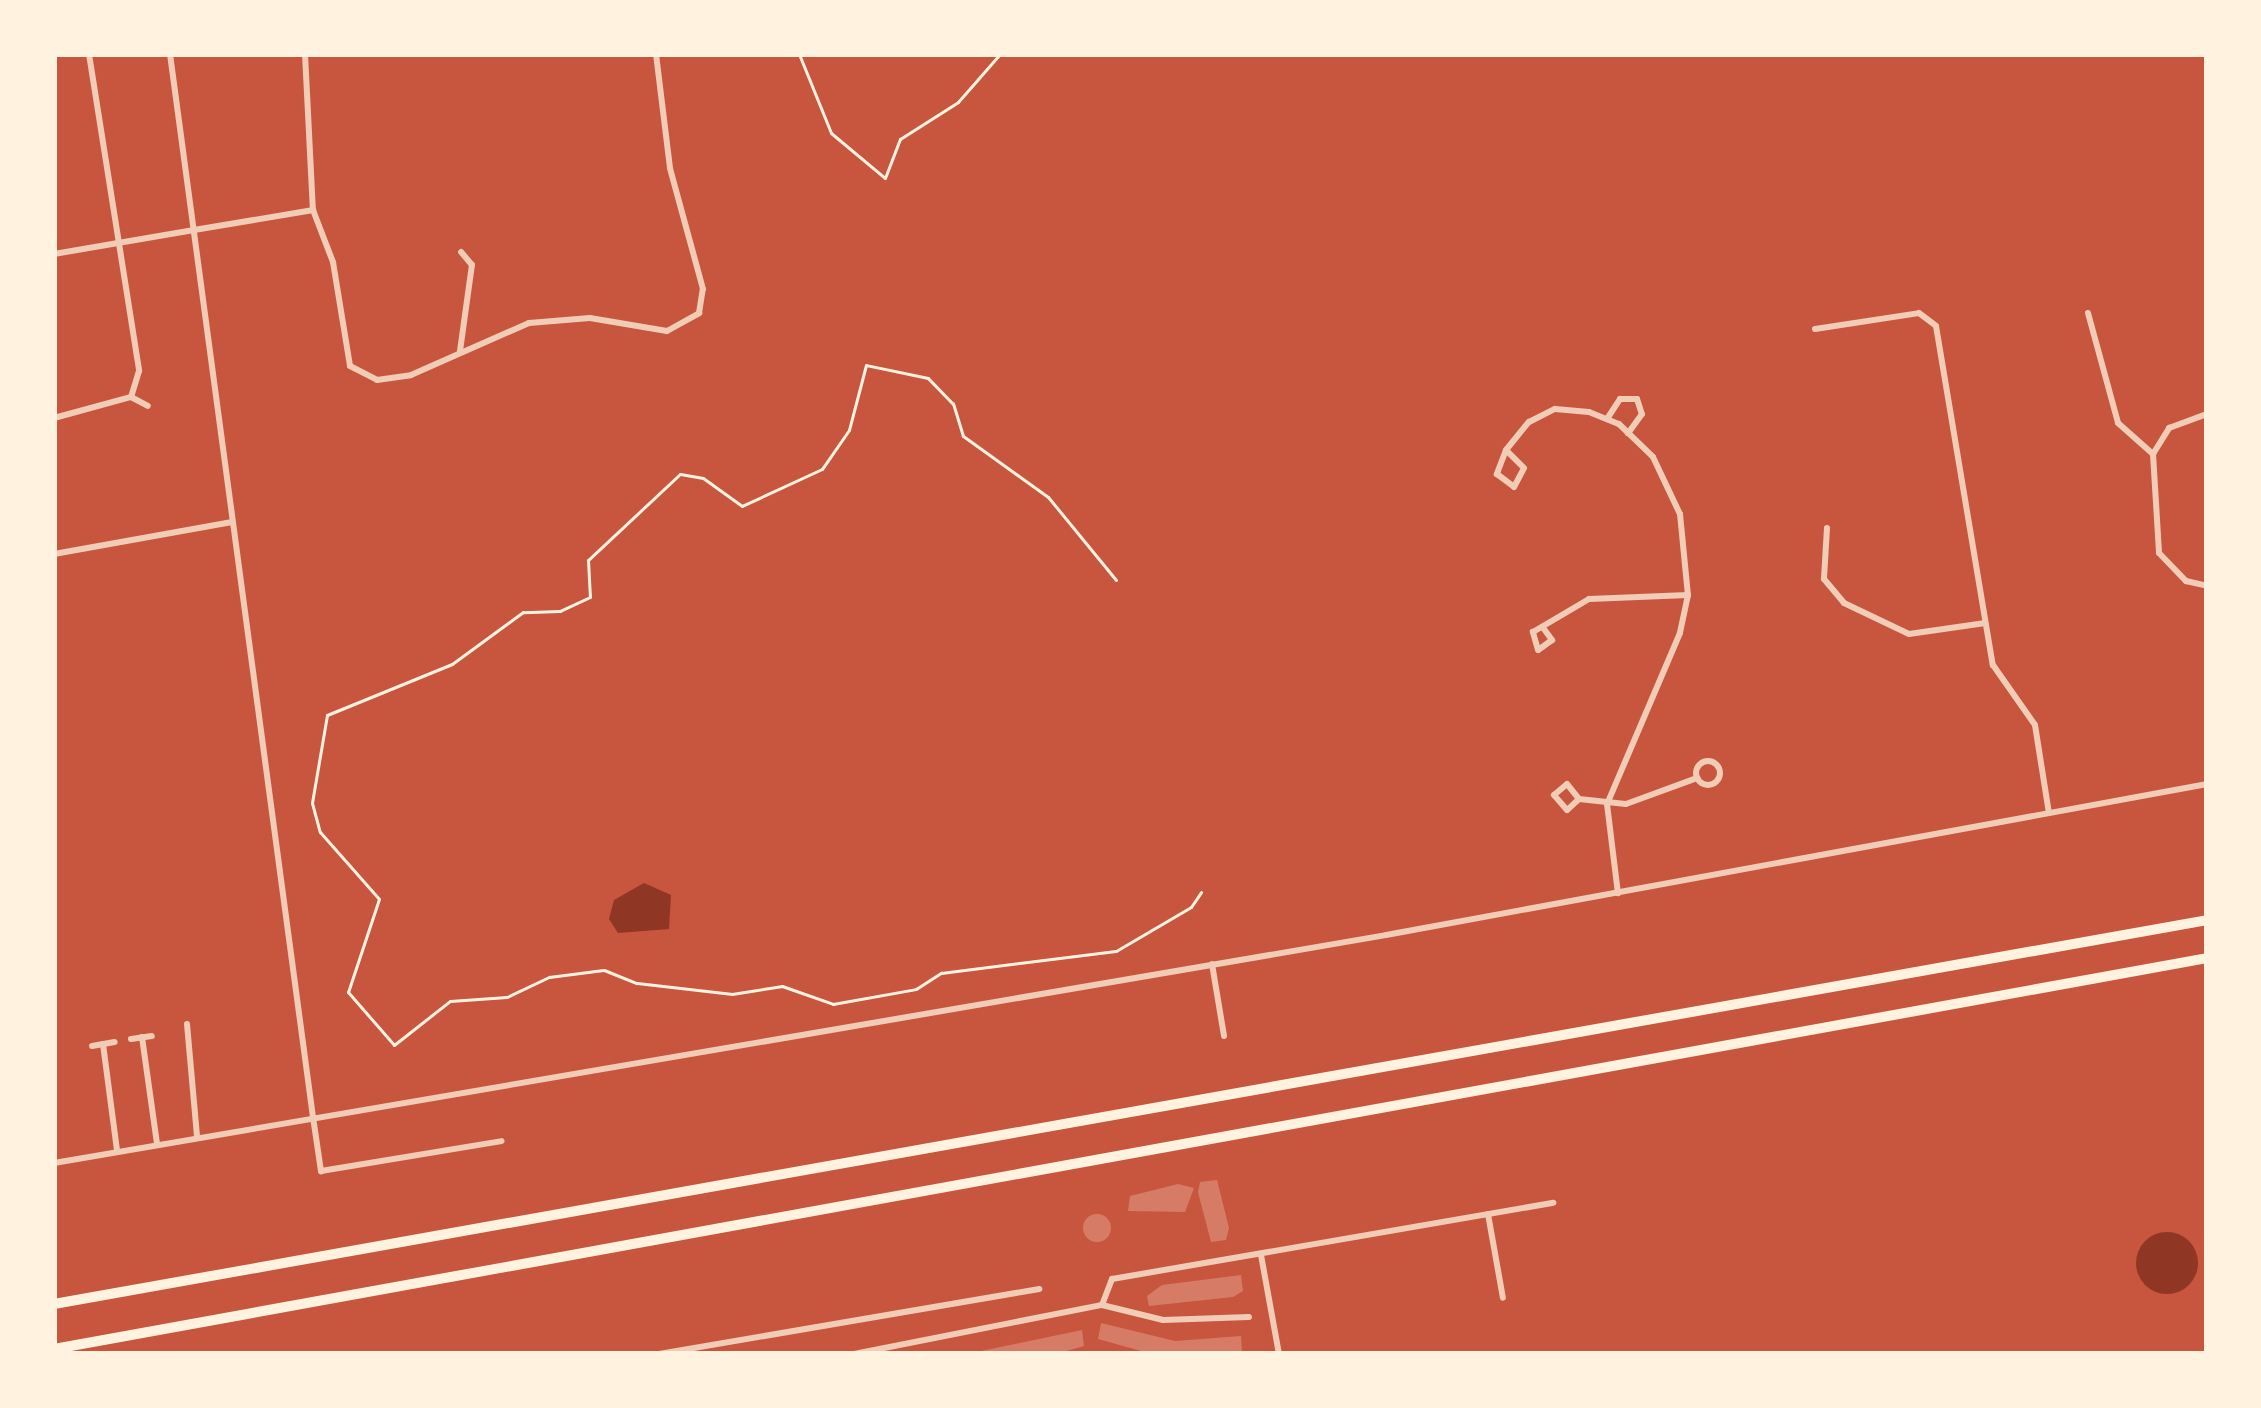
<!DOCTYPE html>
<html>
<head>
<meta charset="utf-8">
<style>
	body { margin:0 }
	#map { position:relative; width:2261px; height:1408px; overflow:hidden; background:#c8553d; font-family:"Titillium Web",sans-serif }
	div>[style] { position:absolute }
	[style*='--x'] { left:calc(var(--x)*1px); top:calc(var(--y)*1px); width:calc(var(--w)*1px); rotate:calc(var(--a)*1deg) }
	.water>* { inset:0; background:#8f3625 }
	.round { border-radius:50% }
	.building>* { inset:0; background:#d67c66 }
	.path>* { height:3px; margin:-1.5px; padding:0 1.5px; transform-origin:1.5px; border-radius:1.5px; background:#fff3e0 }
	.minor>* { height:6px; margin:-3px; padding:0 3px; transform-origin:3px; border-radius:3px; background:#f1ccb7 }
	.minor>.ring { margin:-3px; padding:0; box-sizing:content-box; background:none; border:6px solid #f1ccb7; border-radius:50% }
	.tertiary>* { height:6px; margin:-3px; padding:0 3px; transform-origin:3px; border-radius:3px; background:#f1ccb7 }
	.motorway>* { height:10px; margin:-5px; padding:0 5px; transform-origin:5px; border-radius:5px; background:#fff3e0 }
	span { translate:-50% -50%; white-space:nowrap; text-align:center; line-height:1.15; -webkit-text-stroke:9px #fff3e0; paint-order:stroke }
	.frame { position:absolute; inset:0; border:57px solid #fff3e0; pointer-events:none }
</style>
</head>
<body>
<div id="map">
	<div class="water">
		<div style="clip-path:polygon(644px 883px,671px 895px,669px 929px,618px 933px,609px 919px,614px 900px)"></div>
		<div class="round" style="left:2136px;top:1232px;width:62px;height:62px"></div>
	</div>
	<div class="building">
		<div style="clip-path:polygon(1217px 1180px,1229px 1228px,1226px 1240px,1211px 1242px,1198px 1192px,1200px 1182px)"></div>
		<div style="clip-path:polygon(1178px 1184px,1194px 1188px,1185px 1212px,1128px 1211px,1130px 1196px)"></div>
		<div class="round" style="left:1083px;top:1214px;width:28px;height:28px"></div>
		<div style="clip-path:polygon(1241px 1275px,1243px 1291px,1233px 1297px,1149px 1306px,1147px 1296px,1162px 1285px)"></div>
		<div style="clip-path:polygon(1101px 1323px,1175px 1341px,1241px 1336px,1242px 1352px,1141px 1351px,1098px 1339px)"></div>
		<div style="clip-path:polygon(1082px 1330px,1084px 1346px,1063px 1352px,967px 1354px)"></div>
	</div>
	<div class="path">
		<div style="--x:799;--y:54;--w:85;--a:67.9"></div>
		<div style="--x:831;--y:133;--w:70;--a:39.8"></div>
		<div style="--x:885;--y:178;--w:42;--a:-69"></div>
		<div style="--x:900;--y:139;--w:69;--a:-32.5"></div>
		<div style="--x:958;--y:102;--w:64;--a:-48.8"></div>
		<div style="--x:1116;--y:580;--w:107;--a:-129.3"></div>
		<div style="--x:1048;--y:497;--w:105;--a:-144.3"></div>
		<div style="--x:963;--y:436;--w:34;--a:-107"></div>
		<div style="--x:953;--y:404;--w:36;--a:-134"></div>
		<div style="--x:928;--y:378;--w:63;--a:-168.2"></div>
		<div style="--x:866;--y:365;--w:67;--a:104.7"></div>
		<div style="--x:849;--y:430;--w:47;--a:124.7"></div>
		<div style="--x:822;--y:469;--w:88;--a:155.2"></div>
		<div style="--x:742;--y:506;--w:48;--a:-144.3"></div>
		<div style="--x:703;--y:478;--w:23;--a:-170"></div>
		<div style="--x:680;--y:474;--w:126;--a:136.9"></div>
		<div style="--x:588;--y:560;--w:37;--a:87"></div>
		<div style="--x:590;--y:597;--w:33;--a:155"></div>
		<div style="--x:560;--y:611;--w:37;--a:178"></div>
		<div style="--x:523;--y:612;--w:88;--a:143.8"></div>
		<div style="--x:452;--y:664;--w:135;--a:157.8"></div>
		<div style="--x:327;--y:715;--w:89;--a:99.7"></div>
		<div style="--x:312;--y:803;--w:30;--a:75"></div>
		<div style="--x:320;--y:832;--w:89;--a:48.6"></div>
		<div style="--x:379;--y:899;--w:98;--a:108.4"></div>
		<div style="--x:348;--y:992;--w:70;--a:49"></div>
		<div style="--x:394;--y:1045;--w:71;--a:-38.2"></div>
		<div style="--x:450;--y:1001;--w:57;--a:-4"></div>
		<div style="--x:507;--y:997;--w:47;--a:-25.5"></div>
		<div style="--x:549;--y:977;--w:55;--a:-7.3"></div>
		<div style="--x:604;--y:970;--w:35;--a:22"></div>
		<div style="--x:637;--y:983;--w:96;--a:6.6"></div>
		<div style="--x:732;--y:994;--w:51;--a:-9.1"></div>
		<div style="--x:782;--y:986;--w:54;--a:19.4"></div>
		<div style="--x:833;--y:1004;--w:84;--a:-10.2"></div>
		<div style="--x:916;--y:989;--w:30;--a:-33"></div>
		<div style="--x:941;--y:973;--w:176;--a:-7.2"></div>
		<div style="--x:1116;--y:951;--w:87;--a:-30.4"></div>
		<div style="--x:1191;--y:907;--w:18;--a:-56"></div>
	</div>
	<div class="minor">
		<div style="--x:89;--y:54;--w:321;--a:81"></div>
		<div style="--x:139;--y:371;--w:27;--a:107"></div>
		<div style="--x:305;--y:54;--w:156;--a:87.1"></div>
		<div style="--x:313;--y:210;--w:56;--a:69"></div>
		<div style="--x:333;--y:262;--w:105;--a:80.7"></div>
		<div style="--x:350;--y:366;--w:30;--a:27"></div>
		<div style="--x:377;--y:380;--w:34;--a:-8"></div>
		<div style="--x:411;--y:375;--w:129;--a:-23.8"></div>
		<div style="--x:529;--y:323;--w:61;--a:-4.7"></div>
		<div style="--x:590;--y:318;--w:78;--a:9.6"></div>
		<div style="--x:667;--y:331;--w:37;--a:-29"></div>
		<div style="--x:699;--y:313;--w:24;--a:-81"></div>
		<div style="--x:703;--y:289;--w:125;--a:-105.3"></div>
		<div style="--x:670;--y:168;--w:115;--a:-97"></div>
		<div style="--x:194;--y:230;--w:121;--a:-9.5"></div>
		<div style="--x:2088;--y:313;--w:114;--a:74.7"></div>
		<div style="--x:2118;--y:423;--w:47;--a:41.5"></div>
		<div style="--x:2153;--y:454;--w:99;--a:86.5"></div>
		<div style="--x:2159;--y:553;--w:39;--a:46"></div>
		<div style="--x:2186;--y:581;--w:22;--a:13"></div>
		<div style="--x:1815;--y:329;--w:105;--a:-8.7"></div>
		<div style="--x:1919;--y:313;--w:21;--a:37"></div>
		<div style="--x:1936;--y:326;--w:344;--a:80.5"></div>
		<div style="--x:1993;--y:665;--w:73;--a:55"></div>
		<div style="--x:2035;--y:725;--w:89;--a:81"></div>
		<div style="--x:460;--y:351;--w:87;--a:-82.1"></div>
		<div style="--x:472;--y:265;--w:17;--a:-130"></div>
		<div style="--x:131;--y:397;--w:19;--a:28"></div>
		<div style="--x:54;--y:418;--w:80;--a:-15.3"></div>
		<div style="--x:1607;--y:419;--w:24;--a:-57"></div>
		<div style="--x:1620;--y:399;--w:17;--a:0"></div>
		<div style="--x:1637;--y:399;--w:16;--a:72"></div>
		<div style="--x:1642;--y:414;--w:24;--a:126"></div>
		<div style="--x:1506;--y:450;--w:26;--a:111"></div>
		<div style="--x:1497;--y:474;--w:21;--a:37"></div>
		<div style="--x:1514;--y:487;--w:21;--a:-62"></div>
		<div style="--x:1524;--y:468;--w:25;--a:-135"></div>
		<div style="--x:1506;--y:450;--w:36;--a:-51"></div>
		<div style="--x:1529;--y:422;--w:29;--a:-27"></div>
		<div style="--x:1555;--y:409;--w:34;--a:5"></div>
		<div style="--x:1589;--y:412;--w:32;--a:22"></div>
		<div style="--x:1619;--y:424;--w:47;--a:44.1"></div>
		<div style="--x:1653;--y:457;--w:63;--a:64.7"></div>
		<div style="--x:1680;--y:514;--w:81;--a:84.4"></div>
		<div style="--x:1688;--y:595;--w:39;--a:102"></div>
		<div style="--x:1680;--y:633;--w:186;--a:113.1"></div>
		<div style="--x:1607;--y:804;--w:90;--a:83"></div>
		<div style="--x:2153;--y:454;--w:31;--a:-58"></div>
		<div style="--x:2169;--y:428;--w:40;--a:-20.2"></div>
		<div style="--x:1827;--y:528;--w:51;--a:93.4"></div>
		<div style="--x:1824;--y:579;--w:31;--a:50"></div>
		<div style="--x:1844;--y:603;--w:72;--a:25.5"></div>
		<div style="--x:1909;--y:634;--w:77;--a:-8.2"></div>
		<div style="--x:54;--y:554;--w:181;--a:-10.2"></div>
		<div style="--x:1544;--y:629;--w:14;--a:54"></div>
		<div style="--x:1552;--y:640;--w:17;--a:144"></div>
		<div style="--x:1538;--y:650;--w:19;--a:-106"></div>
		<div style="--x:1533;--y:632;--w:65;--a:-30.5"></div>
		<div style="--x:1589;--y:599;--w:99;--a:-2.3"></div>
		<div class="ring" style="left:1696px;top:761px;width:18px;height:18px"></div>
		<div style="--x:1579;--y:799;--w:16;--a:137"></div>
		<div style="--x:1567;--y:810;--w:20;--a:-131"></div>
		<div style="--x:1554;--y:795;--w:17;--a:-40"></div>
		<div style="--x:1567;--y:784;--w:19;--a:51"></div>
		<div style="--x:1579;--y:799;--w:47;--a:6.1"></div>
		<div style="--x:1626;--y:804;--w:76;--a:-20.1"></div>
		<div style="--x:1212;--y:964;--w:73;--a:80.5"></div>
		<div style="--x:187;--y:1024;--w:113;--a:84.9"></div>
		<div style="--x:142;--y:1037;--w:108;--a:82"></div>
		<div style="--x:131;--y:1039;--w:21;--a:-8"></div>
		<div style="--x:103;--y:1044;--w:108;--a:82.5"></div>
		<div style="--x:92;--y:1046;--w:23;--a:-10"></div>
		<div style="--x:313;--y:1117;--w:55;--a:81.6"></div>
		<div style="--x:321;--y:1171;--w:183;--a:-9.4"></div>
		<div style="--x:1488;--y:1214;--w:85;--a:79.9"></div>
		<div style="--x:1102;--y:1305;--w:28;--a:-69"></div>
		<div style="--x:1112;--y:1279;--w:448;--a:-9.8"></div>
		<div style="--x:659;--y:1354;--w:386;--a:-9.7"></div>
		<div style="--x:854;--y:1354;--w:253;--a:-11.2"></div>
		<div style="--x:1102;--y:1305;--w:63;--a:13.8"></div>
		<div style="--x:1163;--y:1320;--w:86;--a:-2"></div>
	</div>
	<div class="tertiary">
		<div style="--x:170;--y:54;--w:1073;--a:82.34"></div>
		<div style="--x:54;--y:254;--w:142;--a:-9.7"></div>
		<div style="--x:54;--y:1163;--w:1351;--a:-9.71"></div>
		<div style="--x:1386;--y:935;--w:835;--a:-10.42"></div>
		<div style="--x:1261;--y:1255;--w:101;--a:79.7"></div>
	</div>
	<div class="motorway">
		<div style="--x:54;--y:1304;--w:2187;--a:-10.11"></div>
		<div style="--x:54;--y:1349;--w:2188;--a:-10.29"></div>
	</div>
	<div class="frame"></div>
</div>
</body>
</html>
